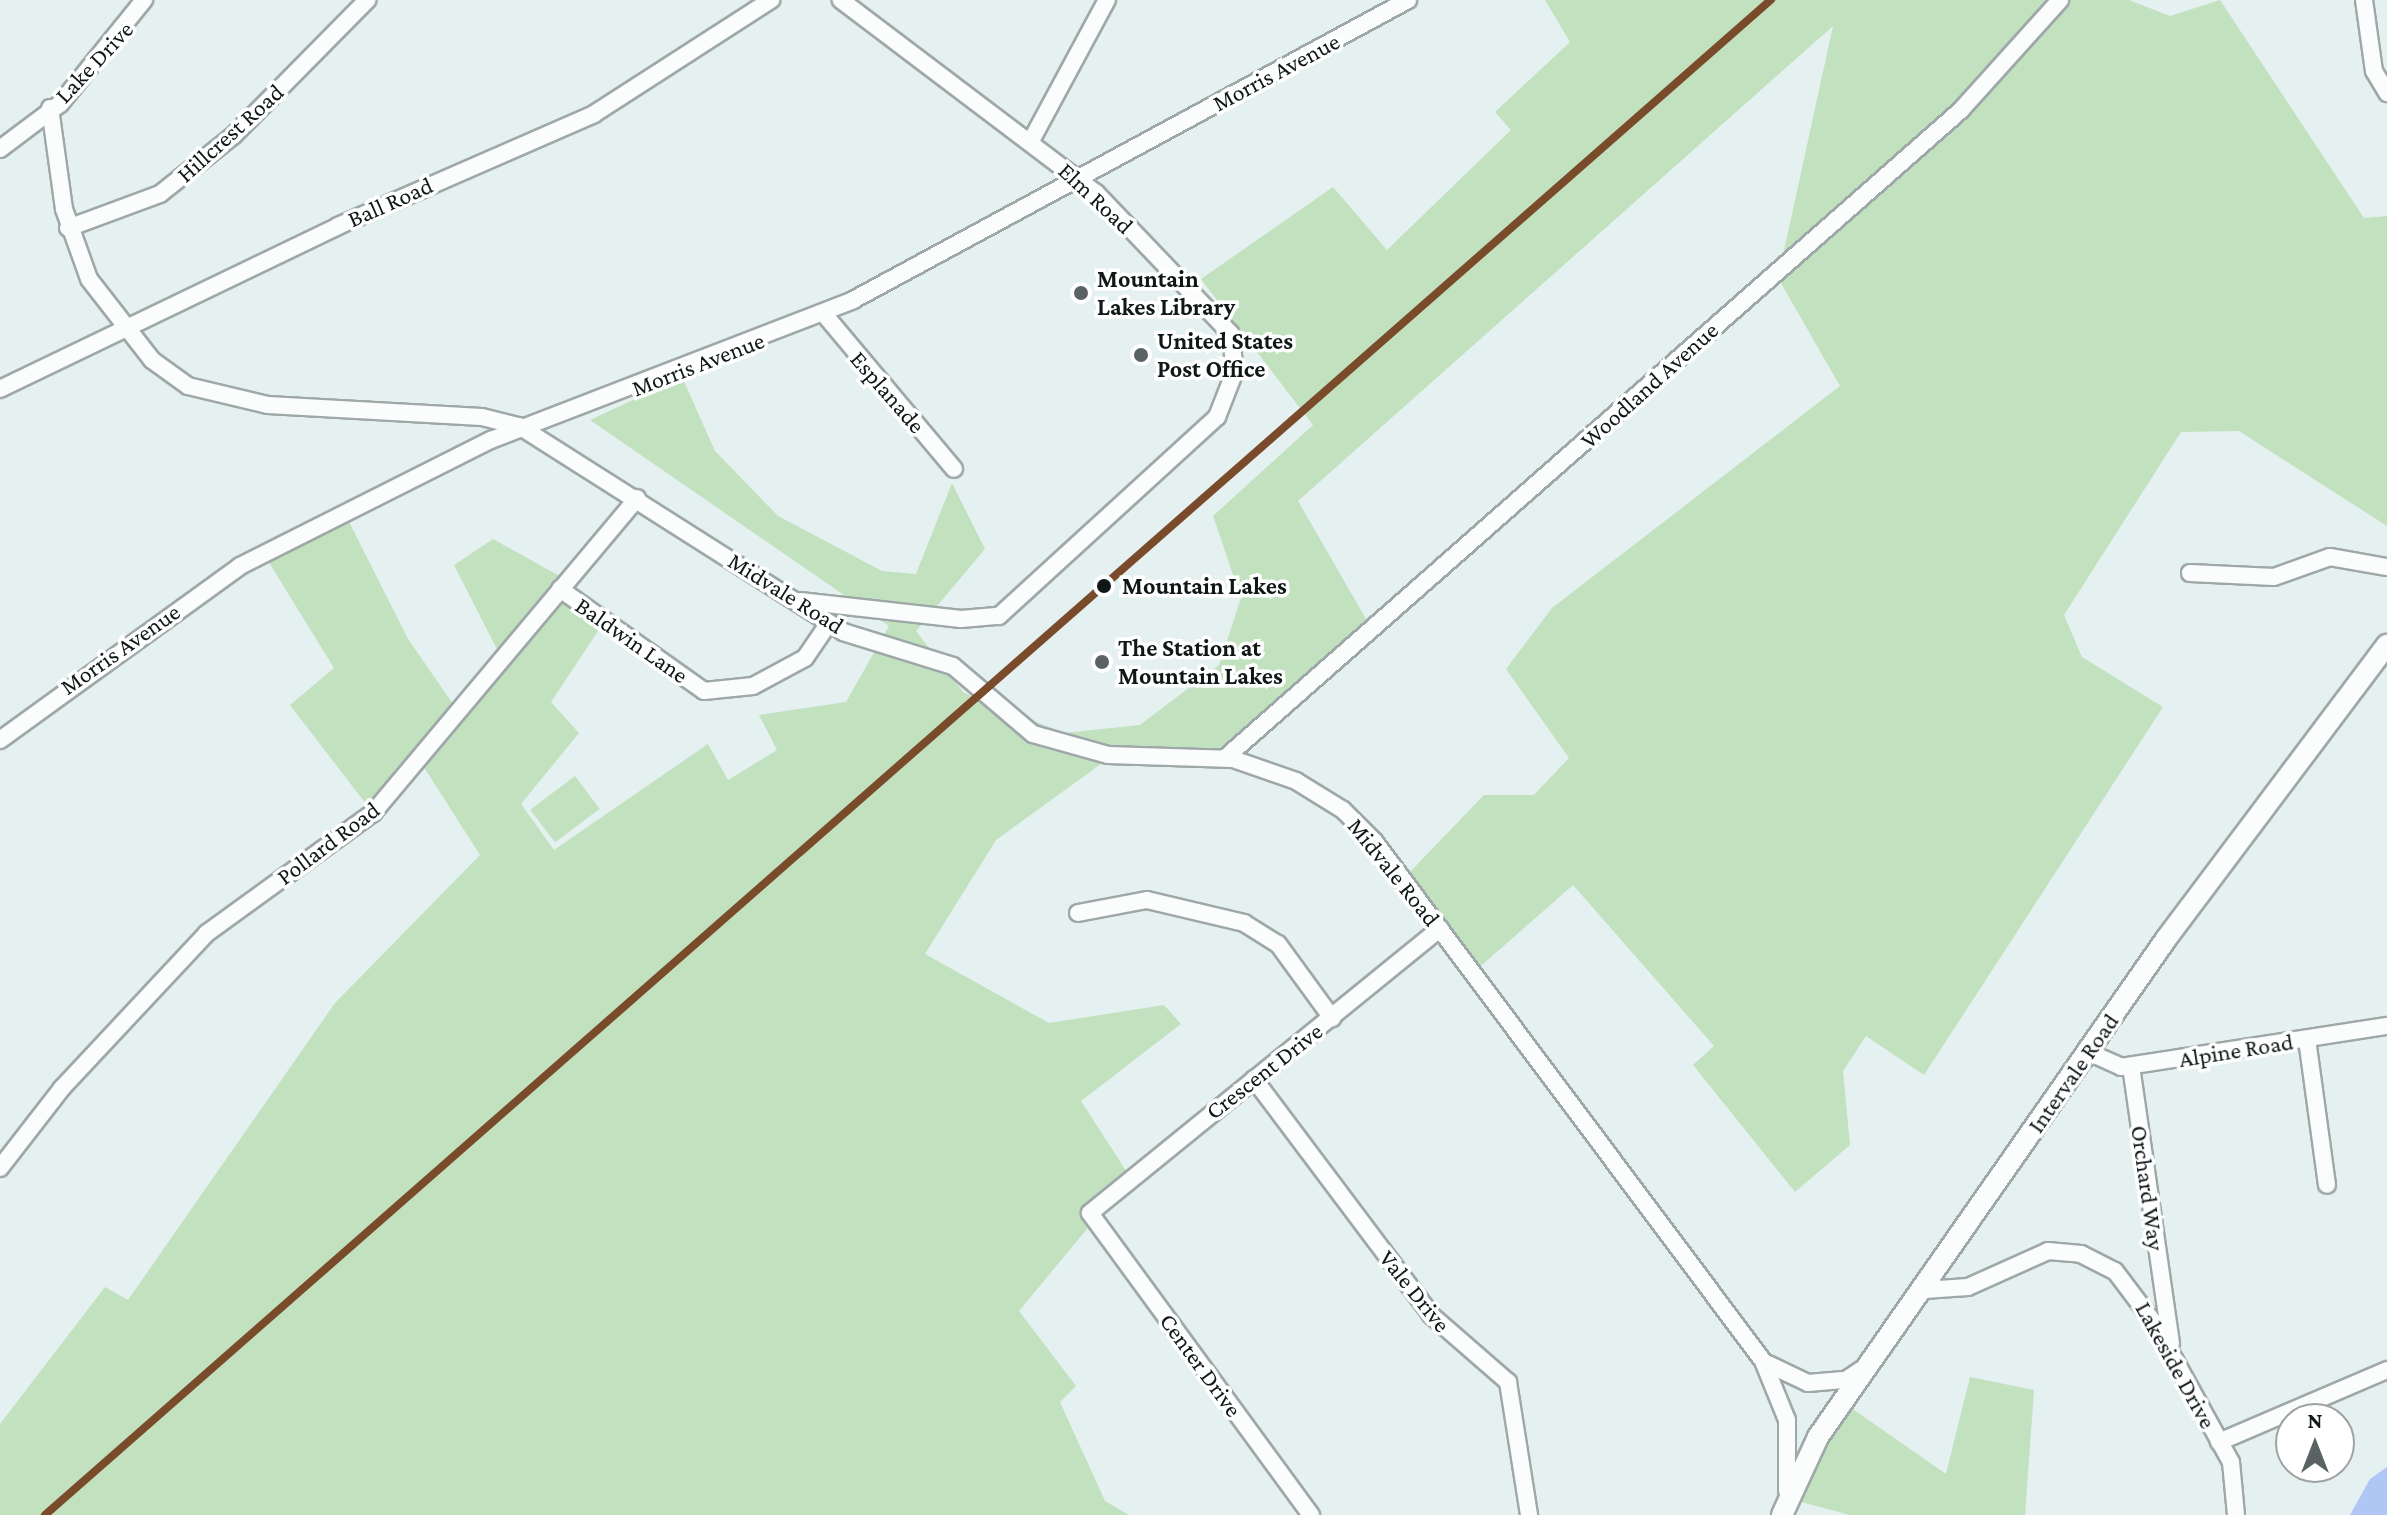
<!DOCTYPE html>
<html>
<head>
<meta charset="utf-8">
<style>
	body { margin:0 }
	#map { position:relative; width:2387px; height:1515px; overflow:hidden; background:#e5f0f1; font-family:"Crimson Pro",serif }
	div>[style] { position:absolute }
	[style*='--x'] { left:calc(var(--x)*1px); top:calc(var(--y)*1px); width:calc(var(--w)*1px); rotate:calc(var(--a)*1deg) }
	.green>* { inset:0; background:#c2e1bf; transform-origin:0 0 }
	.water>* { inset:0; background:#b0c6f4 }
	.roads { filter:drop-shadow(2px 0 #9fa8a8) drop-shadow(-2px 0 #9fa8a8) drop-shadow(0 2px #9fa8a8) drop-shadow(0 -2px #9fa8a8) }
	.minor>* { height:16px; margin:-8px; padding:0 8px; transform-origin:8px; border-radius:8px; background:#fbfdfd }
	.tertiary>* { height:20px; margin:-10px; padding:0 10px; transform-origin:10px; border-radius:10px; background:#fbfdfd }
	.rail-1>* { height:8px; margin:-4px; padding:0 4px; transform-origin:4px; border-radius:4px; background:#7a4b2a }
	.dots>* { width:22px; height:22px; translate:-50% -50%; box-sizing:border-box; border:4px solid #fff; border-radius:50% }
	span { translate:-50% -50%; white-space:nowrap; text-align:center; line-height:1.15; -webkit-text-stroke:7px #fff; paint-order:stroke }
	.street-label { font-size:24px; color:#0f1717 }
	.poi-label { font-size:24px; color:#0f1717; font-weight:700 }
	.left { translate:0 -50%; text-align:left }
	.stop-label { font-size:24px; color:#0f1717; font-weight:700 }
	.north { position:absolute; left:2275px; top:1403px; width:80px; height:80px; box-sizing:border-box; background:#fff; border:2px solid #9fa2a2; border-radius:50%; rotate:0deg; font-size:22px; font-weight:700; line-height:32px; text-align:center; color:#0f1717 }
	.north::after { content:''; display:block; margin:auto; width:28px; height:36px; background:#5a6363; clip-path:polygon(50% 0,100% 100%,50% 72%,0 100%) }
</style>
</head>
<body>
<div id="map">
	<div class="green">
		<div style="clip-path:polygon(1545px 0,2129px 0,2170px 16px,2220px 0,2364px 218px,2387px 216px,2387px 526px,2239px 431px,2181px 432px,2064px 615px,2082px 657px,2163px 707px,1924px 1075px,1866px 1036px,1843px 1071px,1850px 1145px,1795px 1192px,1693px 1065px,1714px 1046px,1573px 885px,1474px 972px,1406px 876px,1484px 795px,1534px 795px,1569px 758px,1506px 669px,1552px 608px,1840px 386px,1778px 278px,1833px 26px,1298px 501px,1373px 631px,1233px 757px,1109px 758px,996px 840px,925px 954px,1049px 1023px,1164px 1005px,1181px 1024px,1081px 1101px,1130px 1177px,1019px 1311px,1076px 1386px,1060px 1402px,1105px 1501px,1129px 1515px,0 1515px,0 1424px,105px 1287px,128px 1300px,335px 1003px,480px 855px,420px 761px,373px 813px,290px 705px,334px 668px,265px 556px,344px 512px,408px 639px,460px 714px,503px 661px,454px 565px,493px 539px,572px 583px,559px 597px,600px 628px,551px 702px,579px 733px,521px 804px,554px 850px,708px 744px,728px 780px,777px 750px,759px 715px,846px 702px,889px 626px,590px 420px,682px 377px,715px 451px,778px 516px,882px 571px,916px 574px,952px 483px,985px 549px,916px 631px,964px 693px,1064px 733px,1140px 725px,1219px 665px,1241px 598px,1213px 516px,1313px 425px,1201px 279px,1333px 187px,1387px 250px,1511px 130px,1495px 112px,1570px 42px)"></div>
		<div style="left:575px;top:776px;width:41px;height:56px;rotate:53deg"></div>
		<div style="clip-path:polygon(1970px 1377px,2034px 1390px,2025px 1515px,1850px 1515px,1794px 1500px,1844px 1403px,1946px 1474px)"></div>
	</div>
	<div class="water">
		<div style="clip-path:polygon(2387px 1467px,2387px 1515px,2350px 1515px,2370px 1479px)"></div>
	</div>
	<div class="roads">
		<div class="minor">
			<div style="--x:2364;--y:0;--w:72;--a:82"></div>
			<div style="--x:2374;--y:71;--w:26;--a:59"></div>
			<div style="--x:50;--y:108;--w:102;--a:82.1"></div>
			<div style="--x:64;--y:209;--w:74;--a:70.3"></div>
			<div style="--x:89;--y:279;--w:103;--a:52.1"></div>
			<div style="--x:152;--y:360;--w:44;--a:35.8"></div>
			<div style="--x:188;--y:386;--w:82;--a:13.4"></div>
			<div style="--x:268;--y:405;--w:214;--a:3.2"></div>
			<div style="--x:482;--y:417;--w:38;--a:14"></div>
			<div style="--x:519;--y:426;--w:384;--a:32.4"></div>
			<div style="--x:843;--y:632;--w:115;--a:17.2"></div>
			<div style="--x:953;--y:666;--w:105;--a:40.4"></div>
			<div style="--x:1033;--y:734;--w:78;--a:15.6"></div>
			<div style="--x:1108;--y:755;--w:125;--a:1.8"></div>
			<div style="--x:1233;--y:759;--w:67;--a:19.2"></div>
			<div style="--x:1296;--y:781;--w:55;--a:31.7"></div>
			<div style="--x:1343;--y:810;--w:44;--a:45"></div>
			<div style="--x:1374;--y:841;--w:649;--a:53.2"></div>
			<div style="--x:1763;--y:1361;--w:64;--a:67.9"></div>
			<div style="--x:1787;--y:1420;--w:71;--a:90"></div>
			<div style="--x:1032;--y:139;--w:158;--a:-61.7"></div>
			<div style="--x:0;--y:149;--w:75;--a:-36.9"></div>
			<div style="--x:60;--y:104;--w:134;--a:-51.1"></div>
			<div style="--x:68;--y:228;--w:98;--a:-20.3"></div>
			<div style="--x:160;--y:194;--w:95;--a:-38.6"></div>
			<div style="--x:234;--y:135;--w:190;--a:-45.4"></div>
			<div style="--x:824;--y:314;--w:202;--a:50"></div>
			<div style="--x:0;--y:389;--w:375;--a:-25.7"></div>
			<div style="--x:338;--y:226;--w:279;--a:-23.6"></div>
			<div style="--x:594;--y:114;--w:211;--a:-32.8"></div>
			<div style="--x:2190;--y:573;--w:84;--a:2.7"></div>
			<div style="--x:2274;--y:577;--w:59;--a:-19.7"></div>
			<div style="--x:2330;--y:557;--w:58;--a:10"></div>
			<div style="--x:560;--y:589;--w:176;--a:35.3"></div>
			<div style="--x:704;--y:691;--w:49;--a:-5.8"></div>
			<div style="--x:753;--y:686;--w:59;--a:-28.3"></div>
			<div style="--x:805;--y:658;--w:42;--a:-55.6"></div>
			<div style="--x:800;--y:601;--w:162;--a:6.4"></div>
			<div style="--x:961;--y:619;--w:38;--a:-5"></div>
			<div style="--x:999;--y:616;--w:295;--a:-42.4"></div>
			<div style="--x:1217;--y:417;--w:49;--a:-68.6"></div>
			<div style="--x:1235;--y:371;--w:38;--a:-97"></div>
			<div style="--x:1230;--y:333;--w:194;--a:-133.7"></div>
			<div style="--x:1096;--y:193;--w:320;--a:-142.9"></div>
			<div style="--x:0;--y:740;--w:296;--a:-35.9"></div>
			<div style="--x:240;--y:566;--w:281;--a:-26.7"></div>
			<div style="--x:491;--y:440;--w:388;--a:-21.1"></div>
			<div style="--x:853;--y:300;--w:631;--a:-28.39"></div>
			<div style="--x:1225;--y:758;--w:981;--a:-41.36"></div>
			<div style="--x:1961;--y:110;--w:148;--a:-48"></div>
			<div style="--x:1078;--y:913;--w:70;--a:-10.7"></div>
			<div style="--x:1147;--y:900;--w:100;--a:13.3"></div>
			<div style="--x:1244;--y:923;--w:40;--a:32"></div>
			<div style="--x:1278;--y:944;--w:92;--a:53.9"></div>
			<div style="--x:2307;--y:1039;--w:147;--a:82.2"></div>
			<div style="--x:2088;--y:1052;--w:36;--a:24"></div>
			<div style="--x:2121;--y:1067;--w:269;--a:-8.8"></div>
			<div style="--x:2131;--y:1066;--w:280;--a:81.8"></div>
			<div style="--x:1254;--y:1079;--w:295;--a:53.1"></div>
			<div style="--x:1431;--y:1315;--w:102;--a:41"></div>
			<div style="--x:1508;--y:1382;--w:135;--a:81"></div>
			<div style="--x:0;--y:1168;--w:101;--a:-52.2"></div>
			<div style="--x:62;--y:1088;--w:212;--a:-46.9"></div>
			<div style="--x:207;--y:933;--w:205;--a:-35.9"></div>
			<div style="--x:373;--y:813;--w:411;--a:-50"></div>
			<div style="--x:1924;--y:1290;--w:44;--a:-3.9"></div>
			<div style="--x:1968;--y:1287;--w:88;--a:-24.2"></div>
			<div style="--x:2048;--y:1251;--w:33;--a:5"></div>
			<div style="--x:2081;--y:1254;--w:38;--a:27"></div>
			<div style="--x:2115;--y:1271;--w:66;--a:53"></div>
			<div style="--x:2155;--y:1324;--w:158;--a:61.2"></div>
			<div style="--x:2231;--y:1462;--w:53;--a:84.6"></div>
			<div style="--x:1768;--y:1364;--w:44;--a:25.4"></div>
			<div style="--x:1808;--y:1383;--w:38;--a:-5"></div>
			<div style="--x:1846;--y:1380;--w:22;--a:-34"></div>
			<div style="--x:2219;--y:1442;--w:183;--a:-23.2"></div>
			<div style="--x:1311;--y:1515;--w:374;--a:-126.2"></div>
			<div style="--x:1090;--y:1213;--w:451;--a:-39.1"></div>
		</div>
		<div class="tertiary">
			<div style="--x:1782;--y:1515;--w:86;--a:-65.2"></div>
			<div style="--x:1818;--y:1437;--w:608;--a:-55.05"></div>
			<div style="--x:2166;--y:939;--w:368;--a:-53.1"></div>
		</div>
	</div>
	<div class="rail-1">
		<div style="--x:45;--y:1515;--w:2297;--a:-41.28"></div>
	</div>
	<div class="dots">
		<div style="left:1081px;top:293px;background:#5a6363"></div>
		<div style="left:1141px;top:355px;background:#5a6363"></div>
		<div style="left:1104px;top:586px;background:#0f1717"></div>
		<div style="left:1102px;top:662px;background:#5a6363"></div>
	</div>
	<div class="street-label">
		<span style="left:94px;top:62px;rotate:-47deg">Lake Drive</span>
		<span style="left:1276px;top:72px;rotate:-28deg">Morris Avenue</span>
		<span style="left:230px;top:133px;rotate:-42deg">Hillcrest Road</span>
		<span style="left:1096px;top:198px;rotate:43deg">Elm Road</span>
		<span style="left:390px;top:202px;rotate:-24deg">Ball Road</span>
		<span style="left:698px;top:364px;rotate:-21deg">Morris Avenue</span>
		<span style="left:1649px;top:385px;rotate:-42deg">Woodland Avenue</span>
		<span style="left:888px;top:392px;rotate:49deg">Esplanade</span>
		<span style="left:786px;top:593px;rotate:32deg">Midvale Road</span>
		<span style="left:632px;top:640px;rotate:35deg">Baldwin Lane</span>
		<span style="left:120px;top:649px;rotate:-35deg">Morris Avenue</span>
		<span style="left:328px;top:843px;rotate:-37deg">Pollard Road</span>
		<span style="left:1394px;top:872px;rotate:51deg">Midvale Road</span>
		<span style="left:2236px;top:1050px;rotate:-9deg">Alpine Road</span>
		<span style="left:1264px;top:1071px;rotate:-38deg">Crescent Drive</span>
		<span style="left:2073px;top:1073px;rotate:-55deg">Intervale Road</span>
		<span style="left:2148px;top:1188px;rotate:82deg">Orchard Way</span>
		<span style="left:1415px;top:1291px;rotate:51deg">Vale Drive</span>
		<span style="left:1201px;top:1365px;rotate:54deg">Center Drive</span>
		<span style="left:2176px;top:1365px;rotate:61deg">Lakeside Drive</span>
	</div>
	<div class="poi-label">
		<span class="left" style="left:1097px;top:293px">Mountain<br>Lakes Library</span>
		<span class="left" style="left:1157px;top:355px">United States<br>Post Office</span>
		<span class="left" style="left:1118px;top:662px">The Station at<br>Mountain Lakes</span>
	</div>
	<div class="stop-label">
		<span class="left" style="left:1122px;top:586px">Mountain Lakes</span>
	</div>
	<div class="north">N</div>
</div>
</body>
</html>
